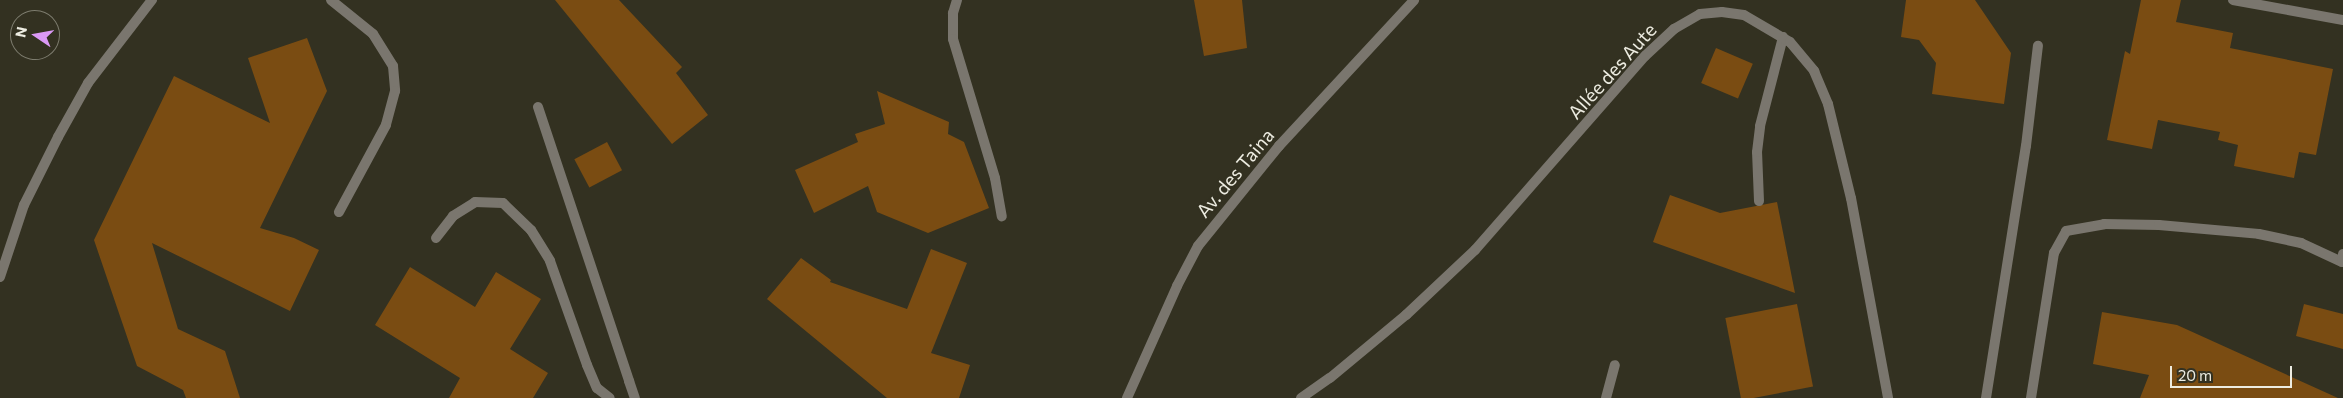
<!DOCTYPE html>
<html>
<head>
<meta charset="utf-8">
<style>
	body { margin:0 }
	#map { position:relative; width:2343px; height:398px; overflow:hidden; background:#333121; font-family:Commissioner,sans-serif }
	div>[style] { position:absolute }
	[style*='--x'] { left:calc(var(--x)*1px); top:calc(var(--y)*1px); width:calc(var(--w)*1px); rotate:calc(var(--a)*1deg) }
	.building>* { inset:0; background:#7a4c12; transform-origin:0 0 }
	.lane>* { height:10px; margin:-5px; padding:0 5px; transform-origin:5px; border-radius:5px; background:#7a766e }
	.street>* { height:10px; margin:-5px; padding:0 5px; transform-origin:5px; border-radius:5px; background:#7a766e }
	span { translate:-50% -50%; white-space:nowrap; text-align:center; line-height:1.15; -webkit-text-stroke:4px #333121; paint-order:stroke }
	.street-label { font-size:19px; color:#edece1 }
	.north { position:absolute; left:10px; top:10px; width:50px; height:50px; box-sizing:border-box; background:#333121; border:1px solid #7d7c6e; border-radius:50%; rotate:282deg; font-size:14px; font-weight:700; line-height:20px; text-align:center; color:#edece1 }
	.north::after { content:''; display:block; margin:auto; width:18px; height:22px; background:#db99f5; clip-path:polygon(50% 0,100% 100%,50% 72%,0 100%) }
	.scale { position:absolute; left:2170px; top:366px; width:122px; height:22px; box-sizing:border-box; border:2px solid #edece1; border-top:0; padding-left:6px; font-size:15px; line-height:18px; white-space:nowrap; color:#edece1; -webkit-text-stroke:4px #333121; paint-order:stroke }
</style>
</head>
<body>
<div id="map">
	<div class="building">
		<div style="clip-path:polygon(555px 0,619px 0,682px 67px,676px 73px,708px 115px,672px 144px)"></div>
		<div style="clip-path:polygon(1194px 0,1242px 0,1247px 48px,1204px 56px)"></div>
		<div style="clip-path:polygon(1906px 0,1975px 0,2011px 53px,2004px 104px,1932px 94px,1936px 63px,1919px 40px,1901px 37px)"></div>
		<div style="clip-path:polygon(2141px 0,2181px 0,2176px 22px,2233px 33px,2230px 48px,2333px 69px,2316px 155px,2299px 152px,2294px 178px,2234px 166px,2238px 145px,2218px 140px,2220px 132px,2158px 120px,2152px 149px,2107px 140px,2125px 51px,2130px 54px)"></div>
		<div style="clip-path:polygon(307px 38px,327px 91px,260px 228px,294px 238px,319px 250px,290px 311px,152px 243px,178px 329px,225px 351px,240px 398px,186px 398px,183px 390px,137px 366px,94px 240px,174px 76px,270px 123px,248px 58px)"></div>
		<div style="left:1716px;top:48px;width:40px;height:38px;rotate:23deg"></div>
		<div style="clip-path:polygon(877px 91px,949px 122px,948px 134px,964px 142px,989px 208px,928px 233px,877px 212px,868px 186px,814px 213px,795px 170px,858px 142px,855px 134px,885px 124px)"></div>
		<div style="left:607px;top:142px;width:32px;height:37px;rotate:62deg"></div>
		<div style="clip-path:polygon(1670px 195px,1720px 213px,1777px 202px,1795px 293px,1653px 242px)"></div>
		<div style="clip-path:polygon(931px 249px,967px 263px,931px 353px,970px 365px,959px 398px,887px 398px,767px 299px,801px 258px,831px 280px,830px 282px,907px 309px)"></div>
		<div style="clip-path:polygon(410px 267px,475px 307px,496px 272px,541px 299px,510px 349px,548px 373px,533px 398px,449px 398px,460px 378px,375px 325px)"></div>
		<div style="left:1797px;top:304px;width:84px;height:73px;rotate:79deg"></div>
		<div style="clip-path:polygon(2304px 304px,2343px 314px,2343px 349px,2296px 336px)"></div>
		<div style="clip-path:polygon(2102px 312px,2177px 325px,2338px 398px,2140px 398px,2149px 375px,2093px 364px)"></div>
	</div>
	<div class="lane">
		<div style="--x:331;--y:0;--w:54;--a:39"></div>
		<div style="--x:373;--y:34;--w:38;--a:58"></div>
		<div style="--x:393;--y:66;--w:25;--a:85"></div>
		<div style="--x:395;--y:91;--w:35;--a:105"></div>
		<div style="--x:386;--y:125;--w:99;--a:118.4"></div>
		<div style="--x:957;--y:0;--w:14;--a:107"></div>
		<div style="--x:953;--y:13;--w:26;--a:90"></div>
		<div style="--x:953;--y:39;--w:145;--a:73.2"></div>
		<div style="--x:995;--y:178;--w:39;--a:80"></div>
		<div style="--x:2233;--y:0;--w:112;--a:10.3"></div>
		<div style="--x:538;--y:107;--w:289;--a:71.6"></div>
		<div style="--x:436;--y:238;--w:28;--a:-52"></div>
		<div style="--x:453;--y:216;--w:26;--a:-32"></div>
		<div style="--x:475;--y:202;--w:28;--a:2"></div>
		<div style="--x:503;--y:203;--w:39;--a:44"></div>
		<div style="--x:531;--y:230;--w:36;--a:58"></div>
		<div style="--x:550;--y:261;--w:110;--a:70.4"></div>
		<div style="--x:587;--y:365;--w:25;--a:67"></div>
		<div style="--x:597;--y:388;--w:16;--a:38"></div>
	</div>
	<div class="street">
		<div style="--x:1759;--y:201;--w:49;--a:-92.3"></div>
		<div style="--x:1757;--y:152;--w:26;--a:-83"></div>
		<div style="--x:1760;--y:126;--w:92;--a:-75.5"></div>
		<div style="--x:0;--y:277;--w:76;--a:-71.6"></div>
		<div style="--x:24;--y:205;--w:76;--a:-63.4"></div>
		<div style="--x:58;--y:137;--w:62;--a:-60.9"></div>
		<div style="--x:88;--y:83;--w:105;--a:-52.4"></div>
		<div style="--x:629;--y:381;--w:18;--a:71"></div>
		<div style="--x:1127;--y:398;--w:123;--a:-65.9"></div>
		<div style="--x:1177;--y:286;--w:45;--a:-62.3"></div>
		<div style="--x:1198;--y:246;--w:129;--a:-51"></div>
		<div style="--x:1279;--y:146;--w:199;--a:-47.2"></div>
		<div style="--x:1301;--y:398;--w:35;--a:-35"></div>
		<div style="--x:1330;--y:378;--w:99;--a:-39.7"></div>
		<div style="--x:1406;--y:315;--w:95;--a:-43.3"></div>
		<div style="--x:1475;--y:250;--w:258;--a:-48.8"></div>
		<div style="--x:1645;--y:56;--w:40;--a:-43"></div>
		<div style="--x:1674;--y:29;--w:30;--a:-30"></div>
		<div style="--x:1700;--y:14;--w:22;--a:-5"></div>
		<div style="--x:1722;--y:12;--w:22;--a:8"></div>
		<div style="--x:1744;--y:15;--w:53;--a:30.4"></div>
		<div style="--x:1790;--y:42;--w:38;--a:50"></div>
		<div style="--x:1814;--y:71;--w:36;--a:67"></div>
		<div style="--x:1828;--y:104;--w:97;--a:76.3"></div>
		<div style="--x:1851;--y:198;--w:203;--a:79.5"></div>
		<div style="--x:1606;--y:398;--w:34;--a:-75"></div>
		<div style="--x:1986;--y:398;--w:255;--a:-81"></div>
		<div style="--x:2026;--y:146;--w:101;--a:-83.2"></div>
		<div style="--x:2031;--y:398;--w:147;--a:-81"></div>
		<div style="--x:2054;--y:253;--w:25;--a:-61"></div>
		<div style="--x:2066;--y:231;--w:39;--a:-10"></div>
		<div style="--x:2104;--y:224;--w:55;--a:1"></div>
		<div style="--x:2159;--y:225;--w:100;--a:5.1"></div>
		<div style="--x:2259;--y:234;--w:43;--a:12.1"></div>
		<div style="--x:2301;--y:243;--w:45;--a:24.9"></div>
		<div style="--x:2342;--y:262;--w:8;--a:-83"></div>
	</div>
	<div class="street-label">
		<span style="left:1612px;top:71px;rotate:-48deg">Allée des Aute</span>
		<span style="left:1235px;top:173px;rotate:-50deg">Av. des Taina</span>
	</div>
	<div class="north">N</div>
	<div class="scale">20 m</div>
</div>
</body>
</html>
